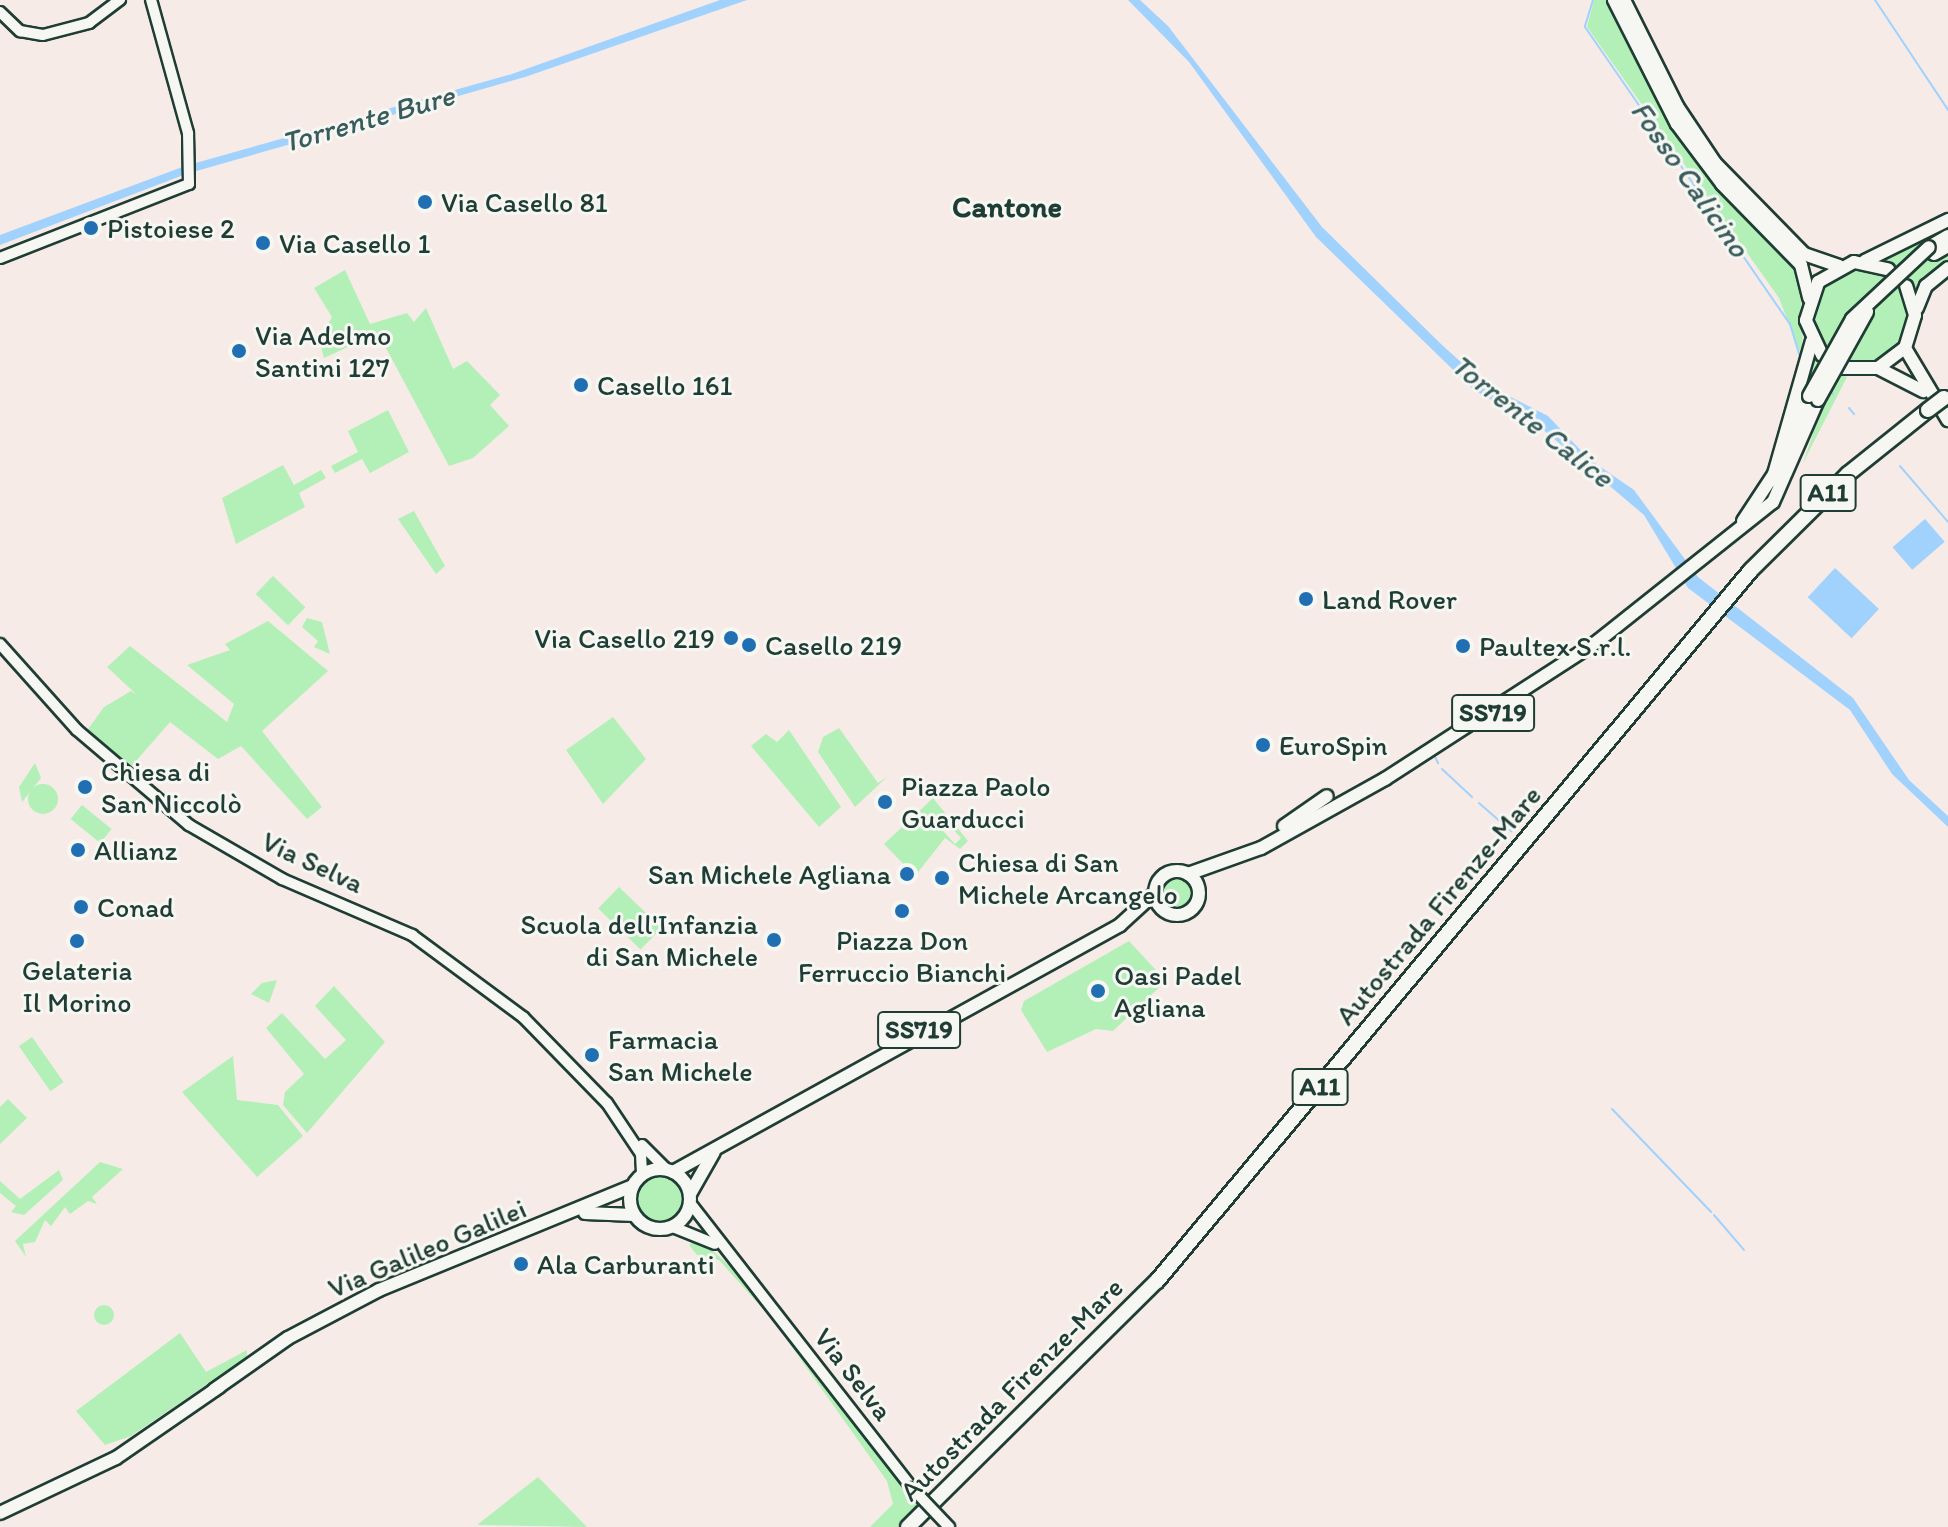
<!DOCTYPE html>
<html>
<head>
<meta charset="utf-8">
<style>
	body { margin:0 }
	#map { position:relative; width:1948px; height:1527px; overflow:hidden; background:#f7ebe7; font-family:Itim,sans-serif }
	div>[style] { position:absolute }
	[style*='--x'] { left:calc(var(--x)*1px); top:calc(var(--y)*1px); width:calc(var(--w)*1px); rotate:calc(var(--a)*1deg) }
	.green>* { inset:0; background:#b2f0b7; transform-origin:0 0 }
	.round { border-radius:50% }
	.water>* { inset:0; background:#a0d2fd; transform-origin:0 0 }
	.stream>* { height:2px; margin:-1px; padding:0 1px; transform-origin:1px; border-radius:1px; background:#a0d2fd }
	.roads { filter:drop-shadow(2px 0 #1f3d34) drop-shadow(-2px 0 #1f3d34) drop-shadow(0 2px #1f3d34) drop-shadow(0 -2px #1f3d34) }
	.secondary>* { height:10px; margin:-5px; padding:0 5px; transform-origin:5px; border-radius:5px; background:#f6f6f2 }
	.primary>* { height:12px; margin:-6px; padding:0 6px; transform-origin:6px; border-radius:6px; background:#f6f6f2 }
	.primary>.ring { margin:-6px; padding:0; box-sizing:content-box; background:none; border:12px solid #f6f6f2; border-radius:50% }
	.highway>* { height:14px; margin:-7px; padding:0 7px; transform-origin:7px; border-radius:7px; background:#f6f6f2 }
	.bridges { filter:drop-shadow(2px 0 #1f3d34) drop-shadow(-2px 0 #1f3d34) drop-shadow(0 2px #1f3d34) drop-shadow(0 -2px #1f3d34) }
	.secondary-bridge>* { height:10px; margin:-5px; padding:0 5px; transform-origin:5px; border-radius:5px; background:#f6f6f2 }
	.primary-bridge>* { height:12px; margin:-6px; padding:0 6px; transform-origin:6px; border-radius:6px; background:#f6f6f2 }
	.highway-bridge>* { height:14px; margin:-7px; padding:0 7px; transform-origin:7px; border-radius:7px; background:#f6f6f2 }
	.dots>* { width:22px; height:22px; translate:-50% -50%; box-sizing:border-box; border:4px solid #f6f6f2; border-radius:50% }
	span { translate:-50% -50%; white-space:nowrap; text-align:center; line-height:1.15; -webkit-text-stroke:6px #f6f6f2; paint-order:stroke }
	.shield-label span { padding:2px 6px; background:#f6f6f2; border:2px solid; border-radius:6px; -webkit-text-stroke-width:0 }
	.shield-label { font-size:26px; color:#1f3d34; font-weight:700 }
	.poi-label { font-size:28px; color:#1f3d34 }
	.left { translate:0 -50%; text-align:left }
	.right { translate:-100% -50%; text-align:right }
	.street-label { font-size:28px; color:#1f3d34 }
	.water-label { font-size:30px; color:#395b5c; font-style:italic }
	.neighbourhood-label { font-size:30px; color:#1f3d34; font-weight:700 }
</style>
</head>
<body>
<div id="map">
	<div class="green">
		<div style="clip-path:polygon(1594px 0,1609px 0,1687px 149px,1801px 272px,1803px 360px,1779px 298px,1587px 27px)"></div>
		<div style="clip-path:polygon(1948px 224px,1948px 264px,1917px 292px,1883px 260px)"></div>
		<div class="round" style="left:1813px;top:269px;width:96px;height:96px"></div>
		<div style="clip-path:polygon(345px 270px,370px 324px,407px 313px,414px 322px,426px 308px,453px 369px,467px 361px,500px 395px,490px 405px,509px 426px,473px 458px,449px 466px,378px 333px,324px 358px,319px 340px,332px 317px,314px 288px)"></div>
		<div style="clip-path:polygon(1812px 356px,1847px 377px,1803px 463px,1824px 402px,1805px 395px,1788px 447px)"></div>
		<div style="clip-path:polygon(388px 410px,409px 452px,370px 473px,362px 459px,335px 473px,331px 466px,358px 452px,348px 431px)"></div>
		<div style="clip-path:polygon(283px 465px,294px 485px,321px 470px,326px 478px,299px 493px,305px 507px,236px 544px,222px 498px)"></div>
		<div style="clip-path:polygon(414px 511px,445px 566px,436px 574px,398px 519px)"></div>
		<div style="left:273px;top:576px;width:45px;height:25px;rotate:44deg"></div>
		<div style="clip-path:polygon(307px 618px,322px 622px,330px 654px,314px 647px,318px 641px,302px 627px)"></div>
		<div style="clip-path:polygon(268px 621px,328px 671px,262px 731px,322px 807px,307px 819px,241px 746px,218px 759px,170px 722px,130px 768px,86px 732px,104px 707px,131px 691px,137px 695px,107px 667px,130px 646px,227px 722px,234px 704px,187px 665px,230px 650px,225px 644px)"></div>
		<div style="clip-path:polygon(613px 717px,646px 759px,603px 804px,566px 750px)"></div>
		<div style="clip-path:polygon(839px 728px,878px 783px,887px 777px,855px 807px,818px 752px,823px 737px)"></div>
		<div style="clip-path:polygon(789px 730px,841px 807px,819px 827px,751px 746px,766px 734px,777px 742px)"></div>
		<div style="clip-path:polygon(35px 763px,41px 778px,22px 802px,19px 787px)"></div>
		<div class="round" style="left:28px;top:784px;width:30px;height:30px"></div>
		<div style="clip-path:polygon(evenodd,933px 798px,968px 841px,960px 849px,945px 838px,915px 876px,884px 844px,933px 798px,940px 816px,961px 838px,955px 844px,934px 821px,940px 816px)"></div>
		<div style="left:82px;top:805px;width:38px;height:18px;rotate:39deg"></div>
		<div class="round" style="left:1160px;top:876px;width:34px;height:34px"></div>
		<div style="left:619px;top:887px;width:59px;height:30px;rotate:44deg"></div>
		<div style="clip-path:polygon(1129px 941px,1166px 981px,1113px 1031px,1096px 1029px,1047px 1052px,1021px 1010px,1024px 1001px)"></div>
		<div style="clip-path:polygon(277px 980px,269px 1003px,251px 994px,262px 983px)"></div>
		<div style="clip-path:polygon(334px 986px,385px 1042px,307px 1133px,283px 1105px,285px 1092px,304px 1074px,266px 1028px,282px 1013px,325px 1059px,346px 1040px,315px 1006px)"></div>
		<div style="left:32px;top:1037px;width:55px;height:16px;rotate:55deg"></div>
		<div style="clip-path:polygon(233px 1056px,237px 1100px,278px 1105px,303px 1136px,257px 1177px,182px 1092px)"></div>
		<div style="clip-path:polygon(8px 1099px,27px 1118px,0 1144px,0 1107px)"></div>
		<div style="clip-path:polygon(100px 1162px,123px 1169px,92px 1197px,97px 1204px,88px 1201px,70px 1214px,65px 1207px,51px 1226px,45px 1220px,35px 1242px,23px 1244px,26px 1257px,15px 1241px)"></div>
		<div style="clip-path:polygon(59px 1170px,63px 1180px,24px 1215px,11px 1212px,16px 1206px,0 1193px,0 1181px,20px 1199px)"></div>
		<div class="round" style="left:634px;top:1173px;width:52px;height:52px"></div>
		<div style="clip-path:polygon(698px 1238px,746px 1280px,921px 1504px,897px 1527px,870px 1527px,893px 1504px,887px 1481px,772px 1319px,719px 1260px,697px 1255px,689px 1245px)"></div>
		<div class="round" style="left:94px;top:1305px;width:20px;height:20px"></div>
		<div style="clip-path:polygon(180px 1333px,206px 1372px,247px 1350px,247px 1357px,131px 1436px,105px 1445px,76px 1411px)"></div>
		<div style="clip-path:polygon(538px 1477px,587px 1527px,477px 1525px)"></div>
	</div>
	<div class="water">
		<div style="clip-path:polygon(720px 0,747px 0,525px 77px,186px 174px,0 245px,0 235px,185px 166px,512px 74px)"></div>
		<div style="clip-path:polygon(1128px 0,1140px 0,1168px 26px,1322px 227px,1441px 344px,1485px 384px,1548px 416px,1589px 459px,1634px 490px,1698px 577px,1853px 698px,1909px 780px,1948px 816px,1948px 827px,1892px 774px,1850px 710px,1688px 588px,1644px 515px,1540px 427px,1474px 390px,1316px 237px,1189px 62px)"></div>
		<div style="left:1925px;top:519px;width:30px;height:43px;rotate:49deg"></div>
		<div style="left:1835px;top:568px;width:60px;height:40px;rotate:43deg"></div>
	</div>
	<div class="stream">
		<div style="--x:1593;--y:0;--w:28;--a:107"></div>
		<div style="--x:1585;--y:27;--w:361;--a:55.4"></div>
		<div style="--x:1790;--y:324;--w:38;--a:73"></div>
		<div style="--x:1875;--y:0;--w:132;--a:56.4"></div>
		<div style="--x:1828;--y:390;--w:6;--a:39"></div>
		<div style="--x:1849;--y:408;--w:8;--a:50"></div>
		<div style="--x:1900;--y:466;--w:74;--a:49.4"></div>
		<div style="--x:1435;--y:757;--w:7;--a:63"></div>
		<div style="--x:1442;--y:769;--w:41;--a:43"></div>
		<div style="--x:1479;--y:803;--w:43;--a:41.2"></div>
		<div style="--x:1612;--y:1109;--w:143;--a:46.1"></div>
		<div style="--x:1714;--y:1215;--w:46;--a:49.4"></div>
	</div>
	<div class="roads">
		<div class="secondary">
			<div style="--x:0;--y:12;--w:28;--a:44"></div>
			<div style="--x:20;--y:31;--w:23;--a:10"></div>
			<div style="--x:43;--y:35;--w:48;--a:-14.6"></div>
			<div style="--x:89;--y:23;--w:39;--a:-37"></div>
			<div style="--x:0;--y:258;--w:203;--a:-21.4"></div>
			<div style="--x:189;--y:184;--w:51;--a:-91.1"></div>
			<div style="--x:188;--y:133;--w:138;--a:-105.5"></div>
			<div style="--x:0;--y:644;--w:115;--a:48.2"></div>
			<div style="--x:77;--y:730;--w:147;--a:40.3"></div>
			<div style="--x:189;--y:825;--w:108;--a:30.1"></div>
			<div style="--x:282;--y:879;--w:142;--a:23.3"></div>
			<div style="--x:412;--y:935;--w:138;--a:36.5"></div>
			<div style="--x:523;--y:1017;--w:120;--a:45.7"></div>
			<div style="--x:607;--y:1103;--w:61;--a:56.3"></div>
			<div style="--x:641;--y:1154;--w:21;--a:87"></div>
			<div style="--x:642;--y:1145;--w:34;--a:45"></div>
			<div style="--x:691;--y:1204;--w:360;--a:52.1"></div>
			<div style="--x:673;--y:1227;--w:45;--a:22"></div>
		</div>
		<div class="primary">
			<div style="--x:1614;--y:0;--w:139;--a:63.1"></div>
			<div style="--x:1677;--y:124;--w:75;--a:53.1"></div>
			<div style="--x:1722;--y:184;--w:113;--a:45.7"></div>
			<div style="--x:1801;--y:265;--w:34;--a:76"></div>
			<div style="--x:1624;--y:0;--w:119;--a:63.4"></div>
			<div style="--x:1677;--y:106;--w:69;--a:56.3"></div>
			<div style="--x:1715;--y:163;--w:127;--a:45.6"></div>
			<div style="--x:1804;--y:254;--w:37;--a:19"></div>
			<div style="--x:1929;--y:247;--w:22;--a:-30"></div>
			<div style="--x:1934;--y:254;--w:16;--a:-30"></div>
			<div style="--x:1865;--y:261;--w:93;--a:-26.3"></div>
			<div style="--x:1917;--y:308;--w:24;--a:-68"></div>
			<div style="--x:1926;--y:286;--w:28;--a:-39"></div>
			<div style="--x:1905;--y:348;--w:84;--a:59.2"></div>
			<div style="--x:1822;--y:355;--w:38;--a:-115"></div>
			<div style="--x:1806;--y:320;--w:40;--a:-72"></div>
			<div style="--x:1818;--y:282;--w:41;--a:-29.1"></div>
			<div style="--x:1854;--y:262;--w:35;--a:12"></div>
			<div style="--x:1842;--y:368;--w:36;--a:0"></div>
			<div style="--x:1878;--y:368;--w:34;--a:-37"></div>
			<div style="--x:1905;--y:348;--w:34;--a:-73"></div>
			<div style="--x:1915;--y:315;--w:30;--a:-107"></div>
			<div style="--x:1878;--y:368;--w:51;--a:27.1"></div>
			<div style="--x:1778;--y:482;--w:91;--a:-70.2"></div>
			<div style="--x:1743;--y:521;--w:56;--a:-56.6"></div>
			<div style="--x:1774;--y:474;--w:138;--a:-74.1"></div>
			<div style="--x:1284;--y:826;--w:52;--a:-34.9"></div>
			<div class="ring" style="left:1155px;top:871px;width:32px;height:32px"></div>
			<div style="--x:1188;--y:874;--w:77;--a:-19.6"></div>
			<div style="--x:1261;--y:848;--w:142;--a:-29.1"></div>
			<div style="--x:1385;--y:779;--w:254;--a:-32.9"></div>
			<div style="--x:1598;--y:641;--w:223;--a:-38.5"></div>
			<div style="--x:1773;--y:502;--w:111;--a:-66.2"></div>
			<div class="ring" style="left:630px;top:1169px;width:48px;height:48px"></div>
			<div style="--x:673;--y:1172;--w:511;--a:-28.92"></div>
			<div style="--x:1120;--y:925;--w:46;--a:-42.4"></div>
			<div style="--x:690;--y:1194;--w:48;--a:-60.3"></div>
			<div style="--x:585;--y:1213;--w:49;--a:2.3"></div>
			<div style="--x:214;--y:1390;--w:90;--a:-35.1"></div>
			<div style="--x:288;--y:1338;--w:103;--a:-27.8"></div>
			<div style="--x:379;--y:1290;--w:274;--a:-22.3"></div>
			<div style="--x:0;--y:1513;--w:128;--a:-25.4"></div>
			<div style="--x:116;--y:1458;--w:125;--a:-34.6"></div>
		</div>
		<div class="highway">
			<div style="--x:908;--y:1527;--w:350;--a:-44.7"></div>
			<div style="--x:1157;--y:1281;--w:926;--a:-50.12"></div>
			<div style="--x:1751;--y:570;--w:136;--a:-44.7"></div>
			<div style="--x:1848;--y:474;--w:102;--a:-38.7"></div>
		</div>
	</div>
	<div class="bridges">
		<div class="secondary-bridge">
			<div style="--x:912;--y:1488;--w:54;--a:46.5"></div>
		</div>
		<div class="primary-bridge">
			<div style="--x:1809;--y:396;--w:88;--a:-60.8"></div>
			<div style="--x:1852;--y:319;--w:105;--a:-43.1"></div>
			<div style="--x:1818;--y:400;--w:101;--a:-60.9"></div>
		</div>
		<div class="highway-bridge">
			<div style="--x:1928;--y:410;--w:20;--a:-37"></div>
		</div>
	</div>
	<div class="dots">
		<div style="left:425px;top:202px;background:#1f6fb2"></div>
		<div style="left:91px;top:228px;background:#1f6fb2"></div>
		<div style="left:263px;top:243px;background:#1f6fb2"></div>
		<div style="left:239px;top:351px;background:#1f6fb2"></div>
		<div style="left:581px;top:385px;background:#1f6fb2"></div>
		<div style="left:1306px;top:599px;background:#1f6fb2"></div>
		<div style="left:731px;top:638px;background:#1f6fb2"></div>
		<div style="left:749px;top:645px;background:#1f6fb2"></div>
		<div style="left:1463px;top:646px;background:#1f6fb2"></div>
		<div style="left:1263px;top:745px;background:#1f6fb2"></div>
		<div style="left:85px;top:787px;background:#1f6fb2"></div>
		<div style="left:885px;top:802px;background:#1f6fb2"></div>
		<div style="left:78px;top:850px;background:#1f6fb2"></div>
		<div style="left:907px;top:874px;background:#1f6fb2"></div>
		<div style="left:942px;top:878px;background:#1f6fb2"></div>
		<div style="left:81px;top:907px;background:#1f6fb2"></div>
		<div style="left:902px;top:911px;background:#1f6fb2"></div>
		<div style="left:774px;top:940px;background:#1f6fb2"></div>
		<div style="left:77px;top:941px;background:#1f6fb2"></div>
		<div style="left:1098px;top:991px;background:#1f6fb2"></div>
		<div style="left:592px;top:1055px;background:#1f6fb2"></div>
		<div style="left:521px;top:1264px;background:#1f6fb2"></div>
	</div>
	<div class="shield-label">
		<span style="left:1828px;top:493px">A11</span>
		<span style="left:1493px;top:713px">SS719</span>
		<span style="left:919px;top:1030px">SS719</span>
		<span style="left:1320px;top:1087px">A11</span>
	</div>
	<div class="poi-label">
		<span class="left" style="left:441px;top:202px">Via Casello 81</span>
		<span class="left" style="left:107px;top:228px">Pistoiese 2</span>
		<span class="left" style="left:279px;top:243px">Via Casello 1</span>
		<span class="left" style="left:255px;top:351px">Via Adelmo<br>Santini 127</span>
		<span class="left" style="left:597px;top:385px">Casello 161</span>
		<span class="left" style="left:1322px;top:599px">Land Rover</span>
		<span class="right" style="left:715px;top:638px">Via Casello 219</span>
		<span class="left" style="left:765px;top:645px">Casello 219</span>
		<span class="left" style="left:1479px;top:646px">Paultex S.r.l.</span>
		<span class="left" style="left:1279px;top:745px">EuroSpin</span>
		<span class="left" style="left:101px;top:787px">Chiesa di<br>San Niccolò</span>
		<span class="left" style="left:901px;top:802px">Piazza Paolo<br>Guarducci</span>
		<span class="left" style="left:94px;top:850px">Allianz</span>
		<span class="left" style="left:958px;top:878px">Chiesa di San<br>Michele Arcangelo</span>
		<span class="right" style="left:891px;top:874px">San Michele Agliana</span>
		<span class="left" style="left:97px;top:907px">Conad</span>
		<span class="right" style="left:758px;top:940px">Scuola dell'Infanzia<br>di San Michele</span>
		<span style="left:902px;top:956px">Piazza Don<br>Ferruccio Bianchi</span>
		<span style="left:77px;top:986px">Gelateria<br>Il Morino</span>
		<span class="left" style="left:1114px;top:991px">Oasi Padel<br>Agliana</span>
		<span class="left" style="left:608px;top:1055px">Farmacia<br>San Michele</span>
		<span class="left" style="left:537px;top:1264px">Ala Carburanti</span>
	</div>
	<div class="street-label">
		<span style="left:313px;top:862px;rotate:25deg">Via Selva</span>
		<span style="left:1438px;top:905px;rotate:-50deg">Autostrada Firenze-Mare</span>
		<span style="left:427px;top:1248px;rotate:-23deg">Via Galileo Galilei</span>
		<span style="left:854px;top:1374px;rotate:52deg">Via Selva</span>
		<span style="left:1011px;top:1389px;rotate:-45deg">Autostrada Firenze-Mare</span>
	</div>
	<div class="water-label">
		<span style="left:368px;top:119px;rotate:-16deg">Torrente Bure</span>
		<span style="left:1690px;top:179px;rotate:55deg">Fosso Calicino</span>
		<span style="left:1532px;top:421px;rotate:38deg">Torrente Calice</span>
	</div>
	<div class="neighbourhood-label">
		<span style="left:1007px;top:207px">Cantone</span>
	</div>
</div>
</body>
</html>
